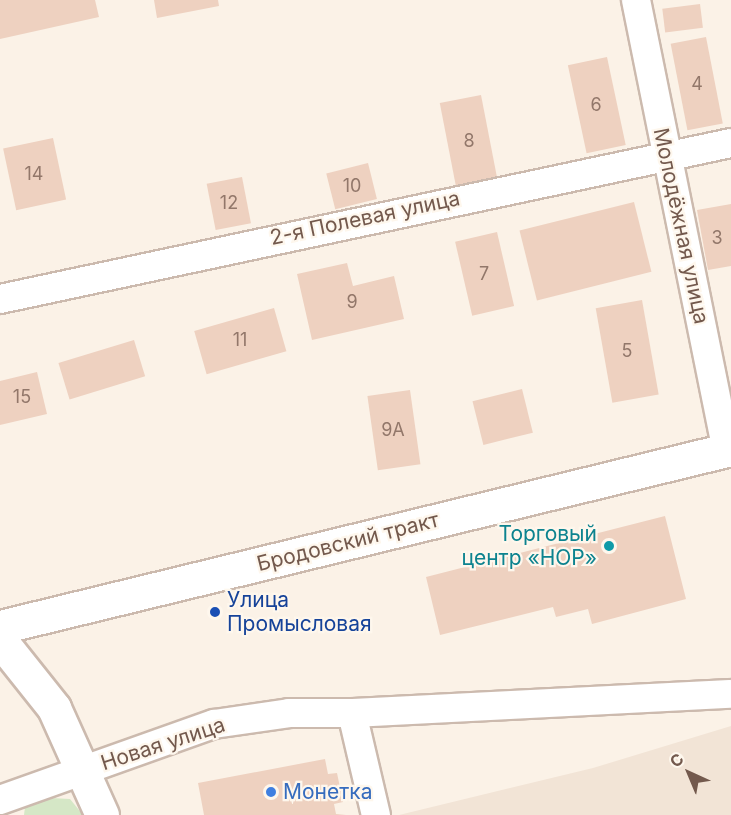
<!DOCTYPE html>
<html>
<head>
<meta charset="utf-8">
<style>
	body { margin:0 }
	#map { position:relative; width:731px; height:815px; overflow:hidden; background:#fbf2e7; font-family:Inter,sans-serif }
	div>[style] { position:absolute }
	[style*='--x'] { left:calc(var(--x)*1px); top:calc(var(--y)*1px); width:calc(var(--w)*1px); rotate:calc(var(--a)*1deg) }
	.residential>* { inset:0; background:#f2e4d6 }
	.green>* { inset:0; background:#d5e7c6 }
	.building>* { inset:0; background:#eed1c0; transform-origin:0 0 }
	.roads { filter:drop-shadow(2px 0 #ccbaae) drop-shadow(-2px 0 #ccbaae) drop-shadow(0 2px #ccbaae) drop-shadow(0 -2px #ccbaae) }
	.minor>* { height:28px; margin:-14px; padding:0 14px; transform-origin:14px; border-radius:14px; background:#fff }
	.tertiary>* { height:33px; margin:-16.5px; padding:0 16.5px; transform-origin:16.5px; border-radius:16.5px; background:#fff }
	.secondary>* { height:33px; margin:-16.5px; padding:0 16.5px; transform-origin:16.5px; border-radius:16.5px; background:#fff }
	.dots>* { width:16px; height:16px; translate:-50% -50%; box-sizing:border-box; border:3px solid #fef7ed; border-radius:50% }
	span { translate:-50% -50%; white-space:nowrap; text-align:center; line-height:1.15; -webkit-text-stroke:4.5px #fef7ed; paint-order:stroke }
	.number-label { font-size:18px; color:#92776a }
	.number-label span { -webkit-text-stroke-width:0 }
	.street-label { font-size:21px; color:#73594d }
	.culture-label { font-size:21px; color:#0d838f }
	.right { translate:-100% -50%; text-align:right }
	.transit-label { font-size:21px; color:#164399 }
	.left { translate:0 -50%; text-align:left }
	.shop-label { font-size:21px; color:#366cbe }
	.north { position:absolute; left:659px; top:743px; width:60px; height:60px; -webkit-text-stroke:4px #fef7ed; paint-order:stroke; rotate:316deg; font-size:16px; font-weight:700; line-height:24px; text-align:center; color:#73594d }
	.north::after { content:''; display:block; margin:auto; width:21px; height:27px; background:#73594d; clip-path:polygon(50% 0,100% 100%,50% 72%,0 100%) }
</style>
</head>
<body>
<div id="map">
	<div class="residential">
		<div style="clip-path:polygon(731px 726px,731px 815px,399px 815px,593px 768px)"></div>
	</div>
	<div class="green">
		<div style="clip-path:polygon(51px 798px,70px 799px,83px 815px,24px 815px,25px 807px)"></div>
	</div>
	<div class="building">
		<div style="clip-path:polygon(0 0,95px 0,99px 17px,0 39px)"></div>
		<div style="clip-path:polygon(154px 0,218px 0,219px 6px,157px 18px)"></div>
		<div style="left:700px;top:4px;width:24px;height:38px;rotate:83deg"></div>
		<div style="left:706px;top:37px;width:88px;height:36px;rotate:79deg"></div>
		<div style="left:607px;top:57px;width:90px;height:40px;rotate:78deg"></div>
		<div style="left:481px;top:95px;width:86px;height:42px;rotate:79deg"></div>
		<div style="left:53px;top:138px;width:63px;height:51px;rotate:78deg"></div>
		<div style="left:368px;top:163px;width:37px;height:43px;rotate:76deg"></div>
		<div style="left:242px;top:177px;width:47px;height:36px;rotate:79deg"></div>
		<div style="left:634px;top:202px;width:72px;height:118px;rotate:76deg"></div>
		<div style="clip-path:polygon(731px 204px,731px 266px,708px 270px,697px 210px)"></div>
		<div style="left:497px;top:232px;width:76px;height:43px;rotate:77deg"></div>
		<div style="clip-path:polygon(347px 263px,353px 286px,394px 276px,404px 319px,312px 340px,297px 274px)"></div>
		<div style="left:642px;top:300px;width:96px;height:47px;rotate:80deg"></div>
		<div style="left:274px;top:308px;width:45px;height:83px;rotate:74deg"></div>
		<div style="left:134px;top:340px;width:38px;height:79px;rotate:73deg"></div>
		<div style="clip-path:polygon(37px 372px,47px 414px,0 425px,0 381px)"></div>
		<div style="left:522px;top:389px;width:45px;height:51px;rotate:76deg"></div>
		<div style="left:410px;top:390px;width:75px;height:43px;rotate:82deg"></div>
		<div style="clip-path:polygon(665px 516px,686px 599px,592px 624px,588px 609px,556px 617px,553px 607px,440px 635px,426px 577px)"></div>
		<div style="clip-path:polygon(325px 759px,328px 774px,337px 773px,343px 802px,334px 804px,336px 814px,346px 815px,204px 815px,198px 783px)"></div>
	</div>
	<div class="roads">
		<div class="minor">
			<div style="--x:636;--y:0;--w:460;--a:78.6"></div>
			<div style="--x:0;--y:299;--w:747;--a:-12.05"></div>
			<div style="--x:352;--y:713;--w:379;--a:-2.9"></div>
			<div style="--x:0;--y:800;--w:227;--a:-19.6"></div>
			<div style="--x:214;--y:724;--w:76;--a:-8.3"></div>
			<div style="--x:289;--y:713;--w:63;--a:0"></div>
			<div style="--x:352;--y:713;--w:105;--a:76.8"></div>
		</div>
		<div class="tertiary">
			<div style="--x:0;--y:640;--w:87;--a:51.5"></div>
			<div style="--x:54;--y:708;--w:117;--a:65.8"></div>
		</div>
		<div class="secondary">
			<div style="--x:0;--y:627;--w:752;--a:-13.69"></div>
		</div>
	</div>
	<div class="dots">
		<div style="left:609px;top:546px;background:#0f9aa8"></div>
		<div style="left:215px;top:612px;background:#1a4fb4"></div>
		<div style="left:271px;top:792px;background:#3f7fe0"></div>
	</div>
	<div class="number-label">
		<span style="left:697px;top:84px">4</span>
		<span style="left:596px;top:105px">6</span>
		<span style="left:469px;top:141px">8</span>
		<span style="left:34px;top:174px">14</span>
		<span style="left:352px;top:186px">10</span>
		<span style="left:229px;top:203px">12</span>
		<span style="left:717px;top:238px">3</span>
		<span style="left:484px;top:274px">7</span>
		<span style="left:352px;top:302px">9</span>
		<span style="left:240px;top:340px">11</span>
		<span style="left:627px;top:351px">5</span>
		<span style="left:22px;top:397px">15</span>
		<span style="left:393px;top:430px">9А</span>
	</div>
	<div class="street-label">
		<span style="left:365px;top:218px;rotate:-12deg">2-я Полевая улица</span>
		<span style="left:681px;top:226px;rotate:78deg">Молодёжная улица</span>
		<span style="left:348px;top:542px;rotate:-14deg">Бродовский тракт</span>
		<span style="left:163px;top:744px;rotate:-18deg">Новая улица</span>
	</div>
	<div class="culture-label">
		<span class="right" style="left:597px;top:546px">Торговый<br>центр «НОР»</span>
	</div>
	<div class="transit-label">
		<span class="left" style="left:227px;top:612px">Улица<br>Промысловая</span>
	</div>
	<div class="shop-label">
		<span class="left" style="left:283px;top:792px">Монетка</span>
	</div>
	<div class="north">С</div>
</div>
</body>
</html>
